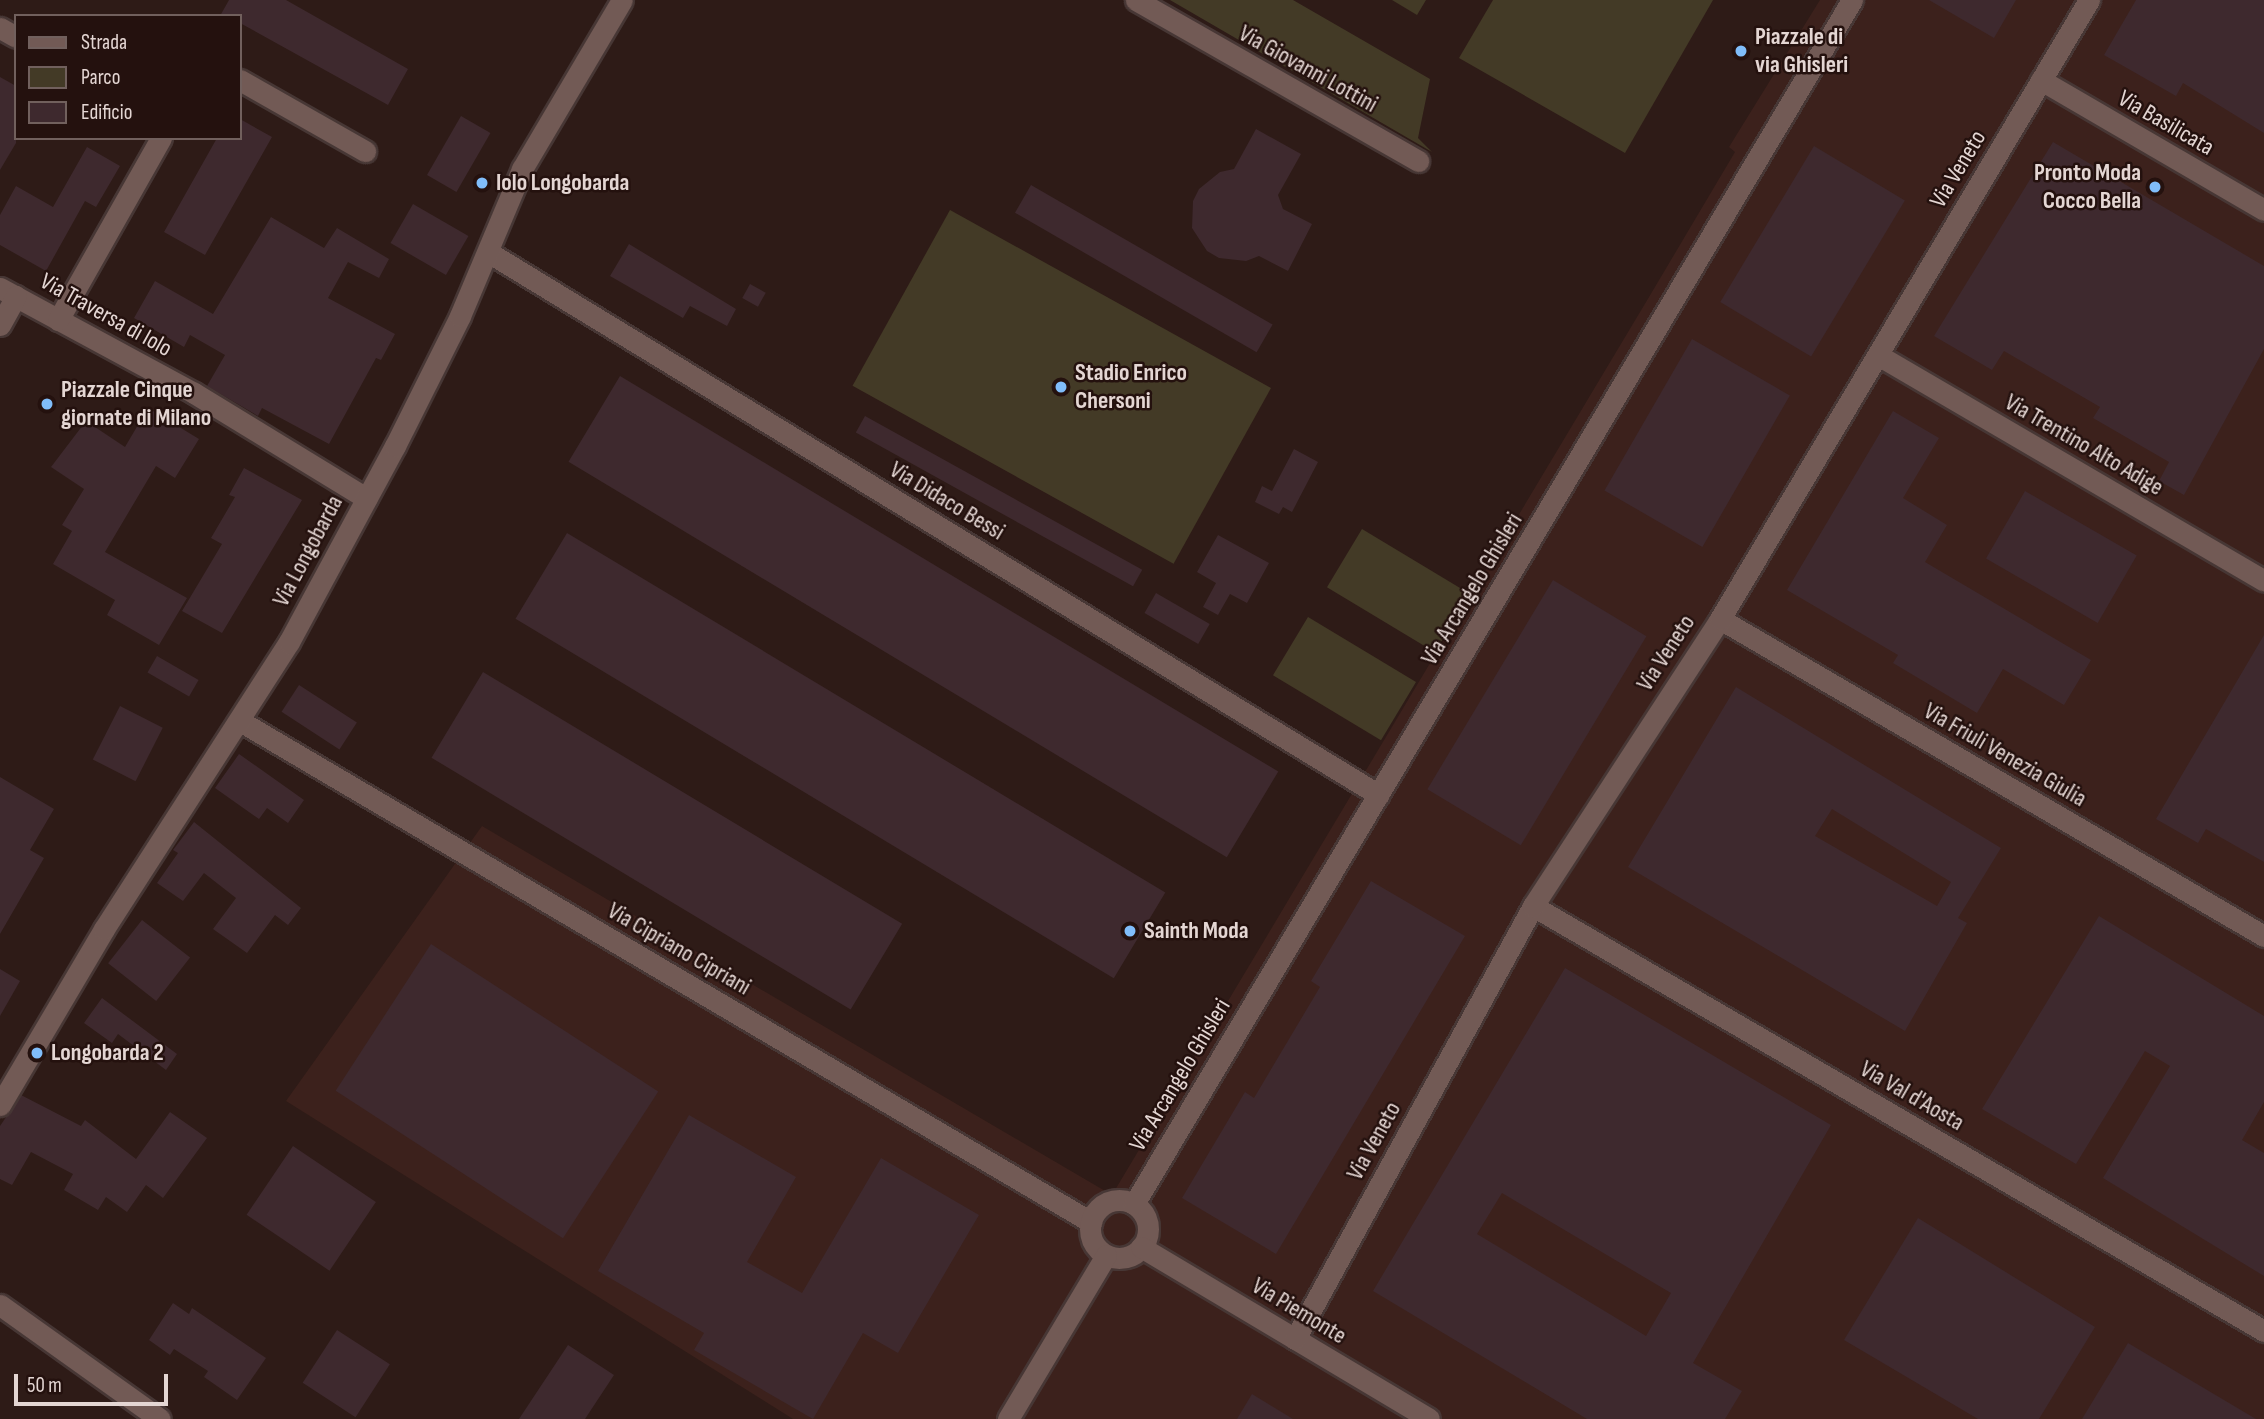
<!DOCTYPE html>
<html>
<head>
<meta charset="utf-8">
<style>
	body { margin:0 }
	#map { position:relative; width:2264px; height:1419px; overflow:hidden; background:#2e1b17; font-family:"Sofia Sans Condensed",sans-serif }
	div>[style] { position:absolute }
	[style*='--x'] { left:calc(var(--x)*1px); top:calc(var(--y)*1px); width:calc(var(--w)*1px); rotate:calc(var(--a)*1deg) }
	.built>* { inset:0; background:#3c211c }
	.green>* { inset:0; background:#433a26; transform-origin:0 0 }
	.building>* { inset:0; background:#3e292e; transform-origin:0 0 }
	.roads { filter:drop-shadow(2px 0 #473735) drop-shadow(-2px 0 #473735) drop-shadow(0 2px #473735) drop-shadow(0 -2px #473735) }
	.minor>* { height:21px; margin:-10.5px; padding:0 10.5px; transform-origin:10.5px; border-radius:10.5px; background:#725a55 }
	.minor>.ring { margin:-10.5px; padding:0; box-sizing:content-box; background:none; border:21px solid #725a55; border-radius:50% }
	.dots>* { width:19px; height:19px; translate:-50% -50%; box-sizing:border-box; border:4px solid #24110e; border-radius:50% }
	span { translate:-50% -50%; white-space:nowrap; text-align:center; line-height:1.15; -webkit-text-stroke:5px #24110e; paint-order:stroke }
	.poi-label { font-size:24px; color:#e4d6d3; font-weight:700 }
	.left { translate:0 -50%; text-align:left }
	.right { translate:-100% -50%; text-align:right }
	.street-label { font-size:24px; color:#e4d6d3 }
	.legend { position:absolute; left:14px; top:14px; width:228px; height:126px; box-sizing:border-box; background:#24110e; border:2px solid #71605d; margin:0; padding:9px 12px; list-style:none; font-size:21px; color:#e4d6d3 }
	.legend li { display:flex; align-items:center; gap:14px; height:35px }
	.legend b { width:35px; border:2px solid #71605d }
	.scale { position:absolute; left:14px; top:1374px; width:154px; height:32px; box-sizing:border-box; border:4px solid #e4d6d3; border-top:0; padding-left:9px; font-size:21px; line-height:24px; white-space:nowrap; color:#e4d6d3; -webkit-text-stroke:5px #24110e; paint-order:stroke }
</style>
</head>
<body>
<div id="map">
	<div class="built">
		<div style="clip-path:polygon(1820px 0,2264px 0,2264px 1419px,793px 1419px,286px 1101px,482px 826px,1112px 1195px,1652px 292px,1735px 152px,1729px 147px)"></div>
	</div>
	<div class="green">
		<div style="clip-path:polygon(1170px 0,1293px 0,1430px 79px,1418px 138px,1432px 152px)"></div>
		<div style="clip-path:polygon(1392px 0,1426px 0,1417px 15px)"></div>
		<div style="clip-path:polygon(1493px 0,1713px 0,1625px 153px,1459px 58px)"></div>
		<div style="left:950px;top:210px;width:367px;height:201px;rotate:29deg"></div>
		<div style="left:1362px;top:529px;width:126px;height:68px;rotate:31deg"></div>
		<div style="left:1308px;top:617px;width:126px;height:68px;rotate:31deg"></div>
	</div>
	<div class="building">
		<div style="clip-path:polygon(229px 0,286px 0,408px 69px,388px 105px,240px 23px,240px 16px,220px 16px)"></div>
		<div style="clip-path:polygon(1929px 0,2016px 0,1994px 38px)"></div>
		<div style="clip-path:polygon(2136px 0,2264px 0,2264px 133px,2183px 83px,2176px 96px,2104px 55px)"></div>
		<div style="clip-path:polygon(0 77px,16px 86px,16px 143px,0 170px)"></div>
		<div style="left:461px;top:116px;width:34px;height:68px;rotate:30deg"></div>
		<div style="clip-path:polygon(240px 119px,272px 137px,205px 255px,164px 232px,217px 138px,240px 138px)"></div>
		<div style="clip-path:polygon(1256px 129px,1301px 154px,1278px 195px,1283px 209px,1312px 224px,1288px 271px,1259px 256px,1246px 261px,1219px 258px,1207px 251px,1192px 228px,1193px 201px,1199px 189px,1220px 172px,1234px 169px)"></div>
		<div style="clip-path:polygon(2053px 142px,2264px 266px,2264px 349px,2184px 495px,2159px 481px,2169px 462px,2093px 418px,2100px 407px,2004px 351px,1992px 370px,1934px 336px)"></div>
		<div style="left:1814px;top:146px;width:106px;height:182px;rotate:31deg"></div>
		<div style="clip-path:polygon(87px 147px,120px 166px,96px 207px,85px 201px,46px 271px,0 245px,0 215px,16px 186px,53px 207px)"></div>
		<div style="left:1031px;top:185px;width:279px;height:32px;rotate:30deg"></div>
		<div style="left:413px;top:204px;width:64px;height:45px;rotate:30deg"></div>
		<div style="clip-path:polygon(271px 217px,324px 248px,337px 228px,389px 259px,379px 278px,348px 262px,328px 298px,395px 334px,381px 360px,376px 358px,329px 444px,262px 408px,258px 416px,207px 386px,225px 355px,190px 335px,184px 347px,134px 318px,155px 281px,213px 314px)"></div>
		<div style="clip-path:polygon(629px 244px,736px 309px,727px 326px,690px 306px,683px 318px,610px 276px)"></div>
		<div style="left:750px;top:284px;width:18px;height:16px;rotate:29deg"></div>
		<div style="left:1692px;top:339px;width:113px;height:175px;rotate:30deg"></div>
		<div style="left:620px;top:376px;width:768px;height:100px;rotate:31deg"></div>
		<div style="clip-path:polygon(148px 408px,199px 439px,175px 478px,156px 466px,105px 552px,187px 598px,159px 645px,107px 615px,115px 600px,53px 564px,72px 531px,62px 525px,84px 489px,51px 467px,86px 421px,125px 447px)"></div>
		<div style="clip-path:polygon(1893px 411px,1939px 438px,1903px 498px,1947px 525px,1925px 562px,2091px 660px,2064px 705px,2003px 669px,1977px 713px,1893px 663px,1898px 655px,1787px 590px)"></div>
		<div style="left:865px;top:416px;width:317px;height:19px;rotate:29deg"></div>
		<div style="clip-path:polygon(1294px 449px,1318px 462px,1292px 512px,1283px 507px,1279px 514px,1255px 502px,1262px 486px,1272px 491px)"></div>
		<div style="clip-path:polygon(244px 468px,302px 500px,222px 633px,182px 611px,222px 544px,211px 538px,235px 497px,229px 495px)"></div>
		<div style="left:2025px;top:491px;width:129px;height:78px;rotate:30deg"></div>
		<div style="left:567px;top:533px;width:698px;height:100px;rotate:31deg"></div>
		<div style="clip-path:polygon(1218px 535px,1269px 563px,1247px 603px,1230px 594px,1218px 615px,1203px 607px,1216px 583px,1197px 572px)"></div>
		<div style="left:1553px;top:580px;width:109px;height:244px;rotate:31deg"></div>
		<div style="left:1156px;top:593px;width:62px;height:23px;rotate:30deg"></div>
		<div style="clip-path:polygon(2264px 635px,2264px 862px,2206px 829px,2198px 843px,2156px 819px)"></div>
		<div style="left:157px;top:656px;width:48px;height:19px;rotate:30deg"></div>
		<div style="left:483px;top:672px;width:489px;height:100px;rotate:31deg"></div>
		<div style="left:299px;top:685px;width:69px;height:32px;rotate:33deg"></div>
		<div style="clip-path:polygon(evenodd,1736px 687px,2001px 848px,1958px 918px,1967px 923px,1905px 1031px,1628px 867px,1736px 687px,1832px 809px,1951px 882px,1937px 906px,1815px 836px,1832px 809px)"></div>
		<div style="left:120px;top:706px;width:48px;height:60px;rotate:27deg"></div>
		<div style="clip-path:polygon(239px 754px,304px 800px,288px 823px,267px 808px,259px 819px,215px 788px)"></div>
		<div style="clip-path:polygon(0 777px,54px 809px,30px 850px,44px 858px,0 934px)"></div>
		<div style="clip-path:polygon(194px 822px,301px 908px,288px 925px,275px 915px,247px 953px,213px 929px,236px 898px,204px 873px,183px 901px,157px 883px,178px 853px,173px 850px)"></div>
		<div style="clip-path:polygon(1371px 881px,1465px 936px,1276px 1254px,1182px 1198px,1245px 1092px,1254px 1098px,1320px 987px,1311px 981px)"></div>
		<div style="clip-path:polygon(2099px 916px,2264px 1016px,2264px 1102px,2242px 1140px,2264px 1153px,2264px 1276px,2103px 1178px,2170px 1066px,2145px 1051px,2076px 1164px,1982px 1109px)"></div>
		<div style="left:142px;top:920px;width:61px;height:55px;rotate:38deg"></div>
		<div style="left:431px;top:944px;width:271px;height:175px;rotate:33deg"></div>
		<div style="clip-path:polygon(evenodd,1565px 968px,1831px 1125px,1693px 1363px,1742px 1391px,1725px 1419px,1587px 1419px,1373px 1291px,1565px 968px,1502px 1193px,1671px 1293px,1646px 1336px,1477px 1234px,1502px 1193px)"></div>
		<div style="clip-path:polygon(0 969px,20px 981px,0 1016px)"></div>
		<div style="clip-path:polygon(102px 998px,177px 1054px,166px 1070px,118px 1034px,112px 1043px,84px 1023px)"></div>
		<div style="clip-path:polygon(21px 1095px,81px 1126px,85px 1120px,136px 1159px,170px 1112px,207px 1138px,163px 1198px,146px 1185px,127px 1212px,106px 1197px,98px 1210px,64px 1190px,73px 1174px,31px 1152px,12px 1185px,0 1179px,0 1126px)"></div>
		<div style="clip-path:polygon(689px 1115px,796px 1177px,747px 1262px,802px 1293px,881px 1158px,979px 1215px,898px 1353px,863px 1333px,813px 1419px,694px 1350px,704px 1333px,598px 1271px)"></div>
		<div style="left:293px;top:1146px;width:100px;height:83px;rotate:34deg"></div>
		<div style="clip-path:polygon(1918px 1218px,2095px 1327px,2039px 1419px,1978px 1419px,1844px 1340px)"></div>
		<div style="clip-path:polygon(173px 1303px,189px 1314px,192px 1308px,266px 1358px,237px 1400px,204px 1377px,208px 1371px,174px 1349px,170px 1355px,149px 1340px)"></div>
		<div style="left:337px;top:1330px;width:63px;height:63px;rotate:33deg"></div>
		<div style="clip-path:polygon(2128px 1343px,2256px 1419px,2082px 1419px)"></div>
		<div style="clip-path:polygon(568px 1345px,614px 1375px,585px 1419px,519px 1419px)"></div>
		<div style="clip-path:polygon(1252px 1394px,1293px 1419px,1237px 1419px)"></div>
	</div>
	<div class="roads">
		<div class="minor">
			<div style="--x:1136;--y:0;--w:325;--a:29.7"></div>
			<div style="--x:0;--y:28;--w:18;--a:29"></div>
			<div style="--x:240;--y:80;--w:144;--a:29.6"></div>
			<div style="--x:2041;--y:80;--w:258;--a:30.2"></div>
			<div style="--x:488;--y:252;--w:1043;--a:31.36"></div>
			<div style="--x:0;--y:288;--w:221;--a:28.4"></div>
			<div style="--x:194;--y:393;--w:202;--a:31.4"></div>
			<div style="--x:58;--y:320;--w:209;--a:-60.5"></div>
			<div style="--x:0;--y:325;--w:33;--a:-61"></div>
			<div style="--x:1878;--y:355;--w:447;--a:30.3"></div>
			<div style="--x:1720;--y:619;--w:630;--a:30.23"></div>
			<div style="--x:240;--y:721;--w:988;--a:30.49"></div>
			<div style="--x:1533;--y:906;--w:846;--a:30.17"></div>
			<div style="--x:0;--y:1105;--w:204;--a:-59.4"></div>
			<div style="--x:104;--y:929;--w:341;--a:-57.2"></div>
			<div style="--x:289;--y:642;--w:223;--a:-61.6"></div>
			<div style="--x:395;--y:446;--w:145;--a:-63.4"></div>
			<div style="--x:460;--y:316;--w:160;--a:-67.1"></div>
			<div style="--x:522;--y:169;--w:196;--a:-59.4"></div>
			<div class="ring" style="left:1090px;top:1200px;width:37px;height:37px"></div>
			<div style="--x:1134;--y:1204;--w:1402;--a:-59.19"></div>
			<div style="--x:1141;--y:1247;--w:335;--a:30.8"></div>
			<div style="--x:0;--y:1305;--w:196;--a:35.5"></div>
			<div style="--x:1295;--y:1339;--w:494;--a:-61.2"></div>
			<div style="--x:1533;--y:906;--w:343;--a:-56.9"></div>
			<div style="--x:1720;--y:619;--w:721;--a:-59.2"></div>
			<div style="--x:1008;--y:1419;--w:191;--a:-59.1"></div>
		</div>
	</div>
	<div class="dots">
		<div style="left:1741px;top:51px;background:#80bdfa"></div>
		<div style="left:482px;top:183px;background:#80bdfa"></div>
		<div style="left:2155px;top:187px;background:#80bdfa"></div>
		<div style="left:1061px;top:387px;background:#80bdfa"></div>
		<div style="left:47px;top:404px;background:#80bdfa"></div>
		<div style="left:1130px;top:931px;background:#80bdfa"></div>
		<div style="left:37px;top:1053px;background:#80bdfa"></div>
	</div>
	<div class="poi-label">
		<span class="left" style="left:1755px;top:51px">Piazzale di<br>via Ghisleri</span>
		<span class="right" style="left:2141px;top:187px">Pronto Moda<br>Cocco Bella</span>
		<span class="left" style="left:496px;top:183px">Iolo Longobarda</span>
		<span class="left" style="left:1075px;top:387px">Stadio Enrico<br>Chersoni</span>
		<span class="left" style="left:61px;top:404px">Piazzale Cinque<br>giornate di Milano</span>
		<span class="left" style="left:1144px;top:931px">Sainth Moda</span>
		<span class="left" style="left:51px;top:1053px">Longobarda 2</span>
	</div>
	<div class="street-label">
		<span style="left:1308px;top:69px;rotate:29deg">Via Giovanni Lottini</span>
		<span style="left:2166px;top:123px;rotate:30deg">Via Basilicata</span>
		<span style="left:1958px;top:169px;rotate:-59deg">Via Veneto</span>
		<span style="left:106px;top:315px;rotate:29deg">Via Traversa di Iolo</span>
		<span style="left:2084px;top:445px;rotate:30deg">Via Trentino Alto Adige</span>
		<span style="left:947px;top:501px;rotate:31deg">Via Didaco Bessi</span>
		<span style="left:308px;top:551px;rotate:-62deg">Via Longobarda</span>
		<span style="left:1472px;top:589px;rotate:-59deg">Via Arcangelo Ghisleri</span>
		<span style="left:1666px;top:653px;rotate:-57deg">Via Veneto</span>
		<span style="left:2005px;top:755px;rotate:30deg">Via Friuli Venezia Giulia</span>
		<span style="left:679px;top:949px;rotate:30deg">Via Cipriano Cipriani</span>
		<span style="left:1180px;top:1075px;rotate:-59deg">Via Arcangelo Ghisleri</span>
		<span style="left:1912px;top:1096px;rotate:30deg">Via Val d'Aosta</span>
		<span style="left:1374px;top:1141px;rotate:-61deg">Via Veneto</span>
		<span style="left:1299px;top:1311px;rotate:31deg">Via Piemonte</span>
	</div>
	<ul class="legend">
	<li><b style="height:9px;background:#725a55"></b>Strada</li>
	<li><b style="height:19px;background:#433a26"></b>Parco</li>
	<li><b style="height:19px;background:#3e292e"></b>Edificio</li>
	</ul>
	<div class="scale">50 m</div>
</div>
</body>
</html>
